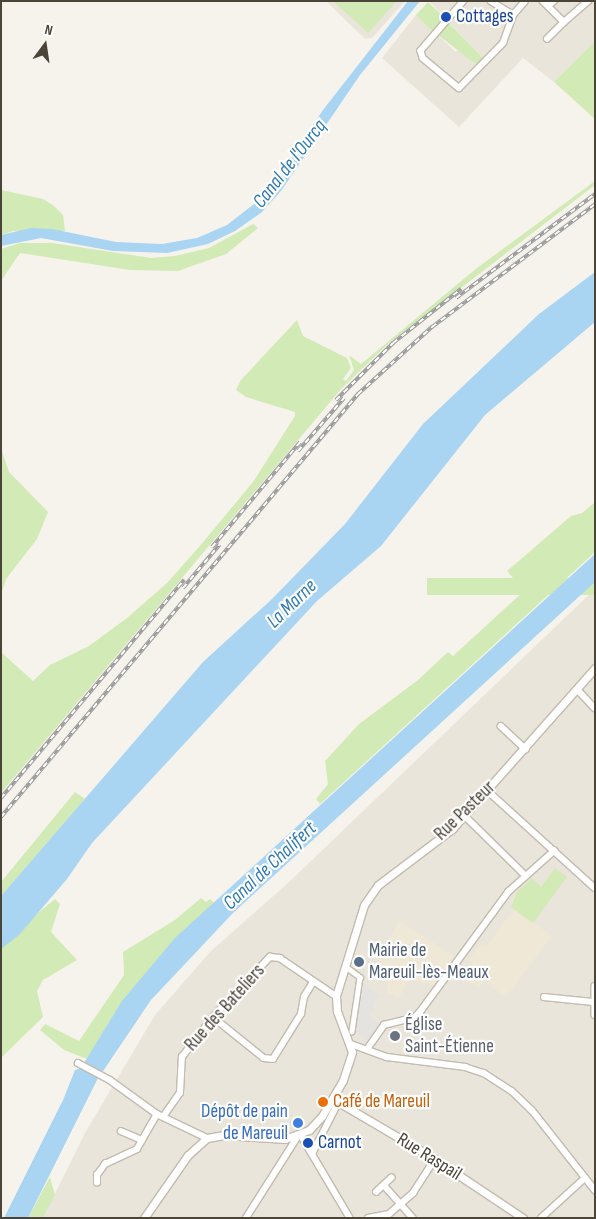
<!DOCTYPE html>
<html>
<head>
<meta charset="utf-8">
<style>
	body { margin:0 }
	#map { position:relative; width:596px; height:1219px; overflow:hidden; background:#f6f3ec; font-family:"Sofia Sans Condensed",sans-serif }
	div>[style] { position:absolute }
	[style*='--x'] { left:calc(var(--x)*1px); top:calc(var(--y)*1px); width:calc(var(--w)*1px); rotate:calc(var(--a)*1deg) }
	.residential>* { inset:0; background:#eae5da }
	.education>* { inset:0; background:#efe8d6 }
	.green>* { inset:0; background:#d2eab5; transform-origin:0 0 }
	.parking>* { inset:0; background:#e5e3e0 }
	.water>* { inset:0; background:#a9d4f2 }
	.roads { filter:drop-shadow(1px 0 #c2bbae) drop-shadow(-1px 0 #c2bbae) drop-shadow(0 1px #c2bbae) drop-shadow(0 -1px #c2bbae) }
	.pedestrian>* { height:4.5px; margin:-2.25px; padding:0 2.25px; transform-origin:2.25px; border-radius:2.25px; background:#fff }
	.minor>* { height:5.5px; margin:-2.75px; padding:0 2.75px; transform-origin:2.75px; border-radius:2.75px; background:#fff }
	.tertiary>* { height:7px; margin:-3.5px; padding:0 3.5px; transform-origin:3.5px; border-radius:3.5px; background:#fff }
	.rail>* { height:4px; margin-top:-2px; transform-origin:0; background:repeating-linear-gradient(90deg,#fff 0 5.5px,#9a9a9a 0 11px); box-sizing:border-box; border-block:1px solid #9a9a9a }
	.dots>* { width:14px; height:14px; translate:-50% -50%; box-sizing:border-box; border:2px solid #fff; border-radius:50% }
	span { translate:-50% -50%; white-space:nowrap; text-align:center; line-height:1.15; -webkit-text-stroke:4.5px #fff; paint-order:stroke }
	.transit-label { font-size:19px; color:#164399 }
	.left { translate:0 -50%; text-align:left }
	.street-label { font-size:19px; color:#4b4439 }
	.service-label { font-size:19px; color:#4e5e75 }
	.worship-label { font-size:19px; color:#5b616d }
	.food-label { font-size:19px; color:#c56008 }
	.shop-label { font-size:19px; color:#366cbe }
	.right { translate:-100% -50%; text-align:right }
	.water-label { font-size:20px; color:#2e7ab2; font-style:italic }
	.frame { position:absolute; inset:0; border:2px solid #4b4439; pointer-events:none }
	.north { position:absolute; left:20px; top:20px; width:50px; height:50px; -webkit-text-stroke:4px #fff; paint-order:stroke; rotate:14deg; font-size:14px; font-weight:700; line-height:20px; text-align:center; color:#4b4439 }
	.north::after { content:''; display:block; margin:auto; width:18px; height:22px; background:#4b4439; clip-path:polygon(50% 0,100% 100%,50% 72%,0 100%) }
</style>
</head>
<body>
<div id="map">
	<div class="residential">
		<div style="clip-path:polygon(326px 1px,405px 1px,372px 38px,365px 39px)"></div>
		<div style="clip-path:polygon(429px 1px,595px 1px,595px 41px,554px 82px,523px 58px,459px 127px,382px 58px,416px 15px,456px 52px,459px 49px,477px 66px,484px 59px)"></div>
		<div style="clip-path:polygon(595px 589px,595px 1218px,43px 1218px,85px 1133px,155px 1015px,211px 951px,288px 883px)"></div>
	</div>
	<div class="education">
		<div style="clip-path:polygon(514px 909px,552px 936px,506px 997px,484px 981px,478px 988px,462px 976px,473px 963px,470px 960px,476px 948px,482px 945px,486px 947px)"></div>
		<div style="clip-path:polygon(399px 921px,456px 957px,434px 986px,411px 979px,398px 998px,387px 992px,389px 978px,374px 967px,392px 943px,388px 941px)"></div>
	</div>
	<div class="green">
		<div style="clip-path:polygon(333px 1px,397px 1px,368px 33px)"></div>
		<div style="left:428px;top:2px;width:23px;height:18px;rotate:43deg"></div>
		<div style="clip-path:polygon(449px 23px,485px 60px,478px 66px,438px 35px)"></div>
		<div style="clip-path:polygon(595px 41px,595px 119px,554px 82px)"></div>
		<div style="clip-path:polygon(595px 181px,595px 185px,388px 344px,341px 389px,1px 793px,1px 652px,33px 681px,50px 665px,89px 646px,127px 618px,167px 583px,199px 547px,253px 482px,295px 416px,295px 412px,246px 397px,236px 390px,241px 380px,297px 320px,303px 336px,347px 358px,351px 368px,343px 379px,346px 381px,354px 370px,349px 355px,361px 364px,477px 268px)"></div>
		<div style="clip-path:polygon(1px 190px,43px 199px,54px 206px,63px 215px,65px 231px,13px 231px,1px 235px)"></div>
		<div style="clip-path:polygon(253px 224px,258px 228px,226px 254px,178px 271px,130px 270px,20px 253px,1px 281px,1px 249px,20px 243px,52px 243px,151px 258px,175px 256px,209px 248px)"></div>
		<div style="clip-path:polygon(1px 448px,9px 472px,48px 512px,37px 539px,6px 579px,1px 595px)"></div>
		<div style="clip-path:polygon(595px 502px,595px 552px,320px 804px,316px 799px,328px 784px,325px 761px,359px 724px,418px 680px,448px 652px,453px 656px,524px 591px,507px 571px,571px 516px,582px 513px)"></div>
		<div style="left:595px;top:578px;width:17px;height:168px;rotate:90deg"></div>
		<div style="clip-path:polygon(75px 792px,85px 799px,1px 896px,1px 882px)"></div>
		<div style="clip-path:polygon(555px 868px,567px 877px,533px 923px,511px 907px,517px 892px,532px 878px,541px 887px)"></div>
		<div style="clip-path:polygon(201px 898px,206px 902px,210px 899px,217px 906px,87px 1059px,64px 1050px,40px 1030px,45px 1024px,79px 1041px,124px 975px,123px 952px,175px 920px)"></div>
		<div style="clip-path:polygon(55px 899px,60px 904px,51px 932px,77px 960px,43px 980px,37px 991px,43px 1017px,1px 1058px,1px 943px)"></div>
		<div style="clip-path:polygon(50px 1177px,55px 1195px,43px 1218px,28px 1218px)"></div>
	</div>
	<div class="parking">
		<div style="clip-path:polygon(363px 985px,380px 995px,369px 1016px,380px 1024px,367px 1041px,355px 1032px)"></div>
	</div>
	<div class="water">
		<div style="clip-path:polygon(408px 1px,420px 1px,360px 75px,281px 191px,262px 212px,235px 231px,208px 244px,167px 253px,113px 251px,41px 238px,1px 246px,1px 235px,31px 228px,52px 229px,116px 242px,162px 244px,197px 238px,227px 225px,267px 194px,323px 110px)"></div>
		<div style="clip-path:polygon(595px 272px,595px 322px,485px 415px,381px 546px,317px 601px,92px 843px,67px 879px,19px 935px,1px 949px,1px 896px,203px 662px,272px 599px,345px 524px,423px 424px,539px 314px)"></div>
		<div style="clip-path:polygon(595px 554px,595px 582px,233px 913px,151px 1000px,97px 1080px,28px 1218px,4px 1218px,63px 1100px,75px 1070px,81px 1068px,122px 1001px,175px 938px)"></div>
	</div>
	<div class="roads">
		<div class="pedestrian">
			<div style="--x:345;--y:966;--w:19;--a:36"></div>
			<div style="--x:360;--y:977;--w:55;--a:98.4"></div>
		</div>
		<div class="minor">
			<div style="--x:464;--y:1;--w:66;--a:130.7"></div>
			<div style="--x:421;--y:51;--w:7;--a:74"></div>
			<div style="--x:423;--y:58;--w:47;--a:39.8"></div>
			<div style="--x:459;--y:88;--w:63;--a:-45.6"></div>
			<div style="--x:503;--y:43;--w:30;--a:-70"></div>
			<div style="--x:513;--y:15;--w:18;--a:-49"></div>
			<div style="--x:491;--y:1;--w:26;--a:32"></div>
			<div style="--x:543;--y:1;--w:30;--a:45"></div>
			<div style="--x:564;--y:22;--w:32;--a:-41"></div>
			<div style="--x:548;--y:6;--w:8;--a:-40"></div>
			<div style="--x:547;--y:39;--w:24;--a:-45"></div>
			<div style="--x:577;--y:689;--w:26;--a:47"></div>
			<div style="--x:501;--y:726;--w:34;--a:43"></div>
			<div style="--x:488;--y:791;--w:144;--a:42.2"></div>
			<div style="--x:465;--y:816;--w:84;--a:44.5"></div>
			<div style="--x:595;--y:986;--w:29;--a:90"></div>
			<div style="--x:544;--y:997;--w:49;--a:5.8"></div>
			<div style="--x:213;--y:1017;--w:65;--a:38.8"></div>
			<div style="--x:264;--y:1058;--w:9;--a:6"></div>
			<div style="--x:273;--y:1059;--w:53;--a:-58.1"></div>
			<div style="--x:301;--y:1014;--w:17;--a:-80"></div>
			<div style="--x:304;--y:997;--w:17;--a:-59"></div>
			<div style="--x:351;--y:1044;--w:38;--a:20"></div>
			<div style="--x:387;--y:1057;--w:79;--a:7.3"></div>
			<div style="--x:465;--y:1067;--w:20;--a:18"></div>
			<div style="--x:484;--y:1073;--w:33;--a:33"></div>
			<div style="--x:512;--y:1091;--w:28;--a:44"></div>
			<div style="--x:532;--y:1110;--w:102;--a:51.8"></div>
			<div style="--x:368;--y:1048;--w:28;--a:-55"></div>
			<div style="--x:384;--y:1025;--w:32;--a:-14"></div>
			<div style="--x:415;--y:1017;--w:7;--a:-45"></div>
			<div style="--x:420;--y:1012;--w:149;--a:-53.7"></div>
			<div style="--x:508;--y:892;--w:62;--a:-41.7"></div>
			<div style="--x:78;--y:1063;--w:36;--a:28"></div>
			<div style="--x:110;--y:1080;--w:58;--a:35.9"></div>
			<div style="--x:157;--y:1114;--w:55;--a:25.6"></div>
			<div style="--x:163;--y:1117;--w:29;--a:-55"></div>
			<div style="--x:180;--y:1093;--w:36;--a:-87"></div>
			<div style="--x:182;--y:1057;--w:51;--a:-52.2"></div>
			<div style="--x:213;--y:1017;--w:83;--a:-46.5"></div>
			<div style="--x:270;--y:957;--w:10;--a:6"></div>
			<div style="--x:280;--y:958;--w:68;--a:34.2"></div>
			<div style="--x:121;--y:1131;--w:23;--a:23"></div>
			<div style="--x:301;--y:1135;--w:96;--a:59.4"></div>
			<div style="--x:312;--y:1154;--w:57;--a:-63"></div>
			<div style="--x:97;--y:1183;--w:8;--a:-90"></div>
			<div style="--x:97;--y:1175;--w:14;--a:-54"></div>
			<div style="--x:105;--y:1164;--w:35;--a:-25"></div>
			<div style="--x:137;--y:1149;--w:40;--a:-60.3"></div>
			<div style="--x:384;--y:1185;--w:44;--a:48.7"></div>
			<div style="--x:376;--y:1192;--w:21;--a:-43"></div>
			<div style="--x:246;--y:1218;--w:97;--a:-57.6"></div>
			<div style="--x:368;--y:1218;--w:21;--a:-11"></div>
			<div style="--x:389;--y:1214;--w:32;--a:-41"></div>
			<div style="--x:413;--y:1193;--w:40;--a:-57.1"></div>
			<div style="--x:541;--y:1218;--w:59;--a:-42.3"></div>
		</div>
		<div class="tertiary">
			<div style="--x:333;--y:1099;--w:113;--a:30.4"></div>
			<div style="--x:430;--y:1156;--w:112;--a:33.7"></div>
			<div style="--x:144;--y:1218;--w:77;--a:-55.1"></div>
			<div style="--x:188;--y:1155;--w:25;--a:-42"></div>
			<div style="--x:207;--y:1138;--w:17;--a:-10"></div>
			<div style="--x:224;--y:1135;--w:61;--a:3.8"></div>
			<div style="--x:285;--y:1139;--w:26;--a:-21"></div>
			<div style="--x:309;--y:1130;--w:19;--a:-47"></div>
			<div style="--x:322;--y:1116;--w:42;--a:-59.7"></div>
			<div style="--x:343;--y:1080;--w:29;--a:-72"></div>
			<div style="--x:352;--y:1052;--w:44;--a:-110.1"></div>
			<div style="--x:337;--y:1011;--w:15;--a:-94"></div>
			<div style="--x:336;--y:996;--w:95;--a:-72.9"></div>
			<div style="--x:364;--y:905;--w:24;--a:-55"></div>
			<div style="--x:378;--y:885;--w:93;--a:-37.1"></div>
			<div style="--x:452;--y:829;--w:215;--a:-48.4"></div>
		</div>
	</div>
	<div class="rail">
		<div style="--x:456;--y:298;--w:174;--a:-36.8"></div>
		<div style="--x:336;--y:400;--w:81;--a:-45"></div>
		<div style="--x:393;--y:343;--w:87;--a:-38.5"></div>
		<div style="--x:298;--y:451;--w:70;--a:-49"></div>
		<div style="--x:212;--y:547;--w:137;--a:-50"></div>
		<div style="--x:183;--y:588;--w:57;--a:-49.9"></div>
		<div style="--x:1;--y:798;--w:285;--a:-50"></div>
		<div style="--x:1;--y:817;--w:554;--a:-49.84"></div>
		<div style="--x:358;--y:394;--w:100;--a:-42.2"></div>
		<div style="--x:432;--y:327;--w:204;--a:-37"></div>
	</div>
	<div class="dots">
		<div style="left:446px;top:17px;background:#1a4fb4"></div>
		<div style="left:359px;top:962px;background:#5c6f8a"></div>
		<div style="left:395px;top:1036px;background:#6b7280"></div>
		<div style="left:323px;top:1102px;background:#e8710a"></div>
		<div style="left:298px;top:1123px;background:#3f7fe0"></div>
		<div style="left:308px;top:1143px;background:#1a4fb4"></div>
	</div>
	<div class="transit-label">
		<span class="left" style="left:456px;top:17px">Cottages</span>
		<span class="left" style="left:318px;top:1143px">Carnot</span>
	</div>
	<div class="street-label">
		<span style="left:465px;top:811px;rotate:-44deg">Rue Pasteur</span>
		<span style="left:225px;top:1008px;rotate:-48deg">Rue des Bateliers</span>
		<span style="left:429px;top:1157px;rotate:32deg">Rue Raspail</span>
	</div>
	<div class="service-label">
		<span class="left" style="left:369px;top:962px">Mairie de<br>Mareuil-lès-Meaux</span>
	</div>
	<div class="worship-label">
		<span class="left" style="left:405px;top:1036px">Église<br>Saint-Étienne</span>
	</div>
	<div class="food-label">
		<span class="left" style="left:333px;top:1102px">Café de Mareuil</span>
	</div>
	<div class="shop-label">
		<span class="right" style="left:288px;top:1123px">Dépôt de pain<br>de Mareuil</span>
	</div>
	<div class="water-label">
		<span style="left:290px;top:164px;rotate:-52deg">Canal de l'Ourcq</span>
		<span style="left:292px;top:604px;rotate:-44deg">La Marne</span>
		<span style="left:270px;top:866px;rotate:-43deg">Canal de Chalifert</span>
	</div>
	<div class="frame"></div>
	<div class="north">N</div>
</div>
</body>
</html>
